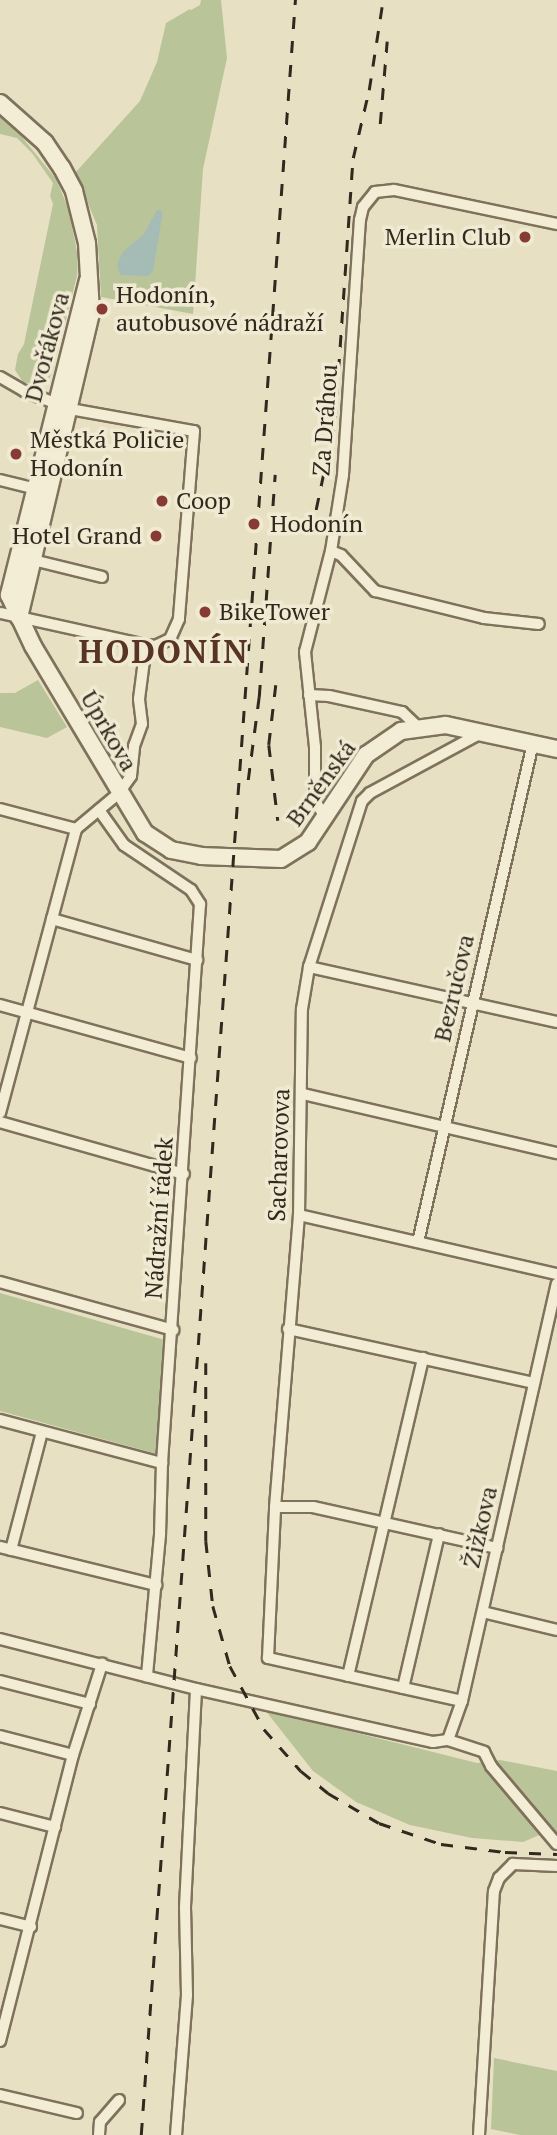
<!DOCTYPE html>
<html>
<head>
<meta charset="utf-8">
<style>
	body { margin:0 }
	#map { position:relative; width:557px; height:2135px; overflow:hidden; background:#e7e0c3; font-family:"PT Serif",serif }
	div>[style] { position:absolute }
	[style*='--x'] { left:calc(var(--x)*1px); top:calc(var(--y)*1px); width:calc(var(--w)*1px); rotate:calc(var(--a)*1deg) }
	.green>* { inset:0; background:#bac499 }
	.water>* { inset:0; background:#a4bbb6 }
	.roads { filter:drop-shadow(2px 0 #7f725c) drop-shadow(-2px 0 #7f725c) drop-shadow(0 2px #7f725c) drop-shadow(0 -2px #7f725c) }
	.street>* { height:10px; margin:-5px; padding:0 5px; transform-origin:5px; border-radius:5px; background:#f3edd5 }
	.secondary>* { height:16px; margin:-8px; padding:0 8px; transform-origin:8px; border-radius:8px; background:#f3edd5 }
	.rail>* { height:2.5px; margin-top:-1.25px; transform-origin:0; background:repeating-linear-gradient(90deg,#31291e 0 12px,transparent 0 24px) }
	.dots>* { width:19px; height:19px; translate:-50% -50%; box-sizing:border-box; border:4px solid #f0ead2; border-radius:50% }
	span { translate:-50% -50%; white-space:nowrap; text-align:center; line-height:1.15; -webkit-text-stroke:7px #f0ead2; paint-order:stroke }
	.poi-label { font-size:24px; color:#31291e }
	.right { translate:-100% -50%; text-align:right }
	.left { translate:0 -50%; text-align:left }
	.street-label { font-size:24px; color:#31291e }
	.district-label { font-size:32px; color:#583424; font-weight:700; letter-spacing:2px }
</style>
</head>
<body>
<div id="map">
	<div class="green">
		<div style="clip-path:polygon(201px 0,221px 0,227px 58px,203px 169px,193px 314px,101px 297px,97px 225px,75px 173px,140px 101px,157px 62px,166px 23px,190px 9px,191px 10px,200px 5px)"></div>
		<div style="clip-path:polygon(0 117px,22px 137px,56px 179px,69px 210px,78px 257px,77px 276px,53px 370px,49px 379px,39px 386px,23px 382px,15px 370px,18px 354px,24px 344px,53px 204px,50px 196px,53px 183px,32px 153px,17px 138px,0 134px)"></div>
		<div style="clip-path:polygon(38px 680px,67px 727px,47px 738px,0 727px,0 693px,15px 693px)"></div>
		<div style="clip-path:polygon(0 1293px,165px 1340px,161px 1455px,0 1411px)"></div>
		<div style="clip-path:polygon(265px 1710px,477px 1763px,500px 1760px,557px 1771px,557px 1839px,544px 1833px,523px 1842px,472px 1838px,410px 1825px,356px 1802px,313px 1771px)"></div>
		<div style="clip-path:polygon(494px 2058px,557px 2071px,557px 2135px,520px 2135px,491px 2129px)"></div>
	</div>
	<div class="water">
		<div style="clip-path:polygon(157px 210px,162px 211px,162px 217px,153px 271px,148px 276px,121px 275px,117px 265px,122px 253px,144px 234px)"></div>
	</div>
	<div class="roads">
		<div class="street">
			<div style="--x:0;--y:377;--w:28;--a:30"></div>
			<div style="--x:24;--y:391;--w:49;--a:21.4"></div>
			<div style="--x:70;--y:409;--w:126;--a:10.1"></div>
			<div style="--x:194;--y:431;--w:189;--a:94.6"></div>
			<div style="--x:179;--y:619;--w:22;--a:114"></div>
			<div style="--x:170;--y:639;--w:17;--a:155"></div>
			<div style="--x:155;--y:646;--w:9;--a:-174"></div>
			<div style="--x:146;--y:645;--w:149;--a:-167.6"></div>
			<div style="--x:0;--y:480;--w:36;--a:14"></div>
			<div style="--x:331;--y:551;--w:11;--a:22"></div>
			<div style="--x:341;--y:555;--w:50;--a:46.6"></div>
			<div style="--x:375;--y:591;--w:112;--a:13.9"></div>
			<div style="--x:484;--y:618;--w:55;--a:6.2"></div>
			<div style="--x:33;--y:560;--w:71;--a:13.8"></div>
			<div style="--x:309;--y:695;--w:20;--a:3"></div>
			<div style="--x:329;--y:696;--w:75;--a:12.4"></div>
			<div style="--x:402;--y:712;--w:21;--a:43"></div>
			<div style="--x:0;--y:809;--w:79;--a:14.7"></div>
			<div style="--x:99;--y:810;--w:43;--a:54.5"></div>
			<div style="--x:124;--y:845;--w:81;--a:33.9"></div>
			<div style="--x:191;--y:890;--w:17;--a:57"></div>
			<div style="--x:200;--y:904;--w:560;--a:93.89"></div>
			<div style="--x:162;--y:1463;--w:72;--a:91.6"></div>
			<div style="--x:160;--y:1535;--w:142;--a:95.3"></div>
			<div style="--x:325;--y:817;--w:19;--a:-122"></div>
			<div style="--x:315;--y:801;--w:54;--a:-90"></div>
			<div style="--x:315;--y:747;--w:96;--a:-96"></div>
			<div style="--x:305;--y:652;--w:104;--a:-75.6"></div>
			<div style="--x:331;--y:551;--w:77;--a:-81"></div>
			<div style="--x:343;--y:475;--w:256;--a:-86.2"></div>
			<div style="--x:360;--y:220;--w:13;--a:-77"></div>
			<div style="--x:363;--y:207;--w:19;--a:-51"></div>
			<div style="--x:375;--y:192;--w:19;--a:-6"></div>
			<div style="--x:394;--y:190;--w:167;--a:11.8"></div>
			<div style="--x:52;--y:919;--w:151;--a:15.8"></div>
			<div style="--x:309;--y:967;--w:254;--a:12.5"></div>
			<div style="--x:0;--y:1005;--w:198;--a:15.5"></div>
			<div style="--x:303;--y:1094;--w:261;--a:13.1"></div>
			<div style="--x:0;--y:1113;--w:294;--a:-75"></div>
			<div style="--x:76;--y:829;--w:56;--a:-39.9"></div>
			<div style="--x:119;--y:793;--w:21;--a:-55"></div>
			<div style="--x:131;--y:776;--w:30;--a:-84"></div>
			<div style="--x:134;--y:746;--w:23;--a:-70"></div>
			<div style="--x:142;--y:724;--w:25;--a:-97"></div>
			<div style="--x:139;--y:699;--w:54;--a:-82.6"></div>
			<div style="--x:0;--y:1122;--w:191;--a:15.8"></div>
			<div style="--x:299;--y:1215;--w:265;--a:12.9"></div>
			<div style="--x:418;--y:1242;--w:512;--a:-77.02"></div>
			<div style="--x:0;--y:1282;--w:180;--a:15.5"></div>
			<div style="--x:288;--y:1329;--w:252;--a:12.4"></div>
			<div style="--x:0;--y:1420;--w:168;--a:14.9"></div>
			<div style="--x:275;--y:1507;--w:38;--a:0"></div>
			<div style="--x:313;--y:1507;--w:189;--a:12.6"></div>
			<div style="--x:0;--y:1547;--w:161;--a:13.7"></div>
			<div style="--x:11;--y:1550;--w:122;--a:-75.3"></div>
			<div style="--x:483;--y:1612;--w:76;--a:13.7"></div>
			<div style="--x:0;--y:1639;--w:202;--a:14.3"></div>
			<div style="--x:196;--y:1689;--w:243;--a:12.6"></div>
			<div style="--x:433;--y:1742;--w:15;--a:-8"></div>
			<div style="--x:348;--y:1676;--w:327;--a:-76.7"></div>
			<div style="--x:0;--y:1681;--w:93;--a:14.3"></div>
			<div style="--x:403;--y:1688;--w:158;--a:-76.8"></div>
			<div style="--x:462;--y:1701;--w:199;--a:-167.5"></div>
			<div style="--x:268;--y:1658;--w:151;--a:-87.3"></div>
			<div style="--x:275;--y:1507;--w:293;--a:-85.3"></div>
			<div style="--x:299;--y:1215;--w:206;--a:-89.2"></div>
			<div style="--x:302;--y:1009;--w:43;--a:-80.5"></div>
			<div style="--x:309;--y:967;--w:174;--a:-72.3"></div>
			<div style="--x:362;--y:801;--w:11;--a:-45"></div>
			<div style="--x:370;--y:793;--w:128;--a:-28.4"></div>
			<div style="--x:0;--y:1736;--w:75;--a:14.6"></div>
			<div style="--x:448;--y:1740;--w:41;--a:-70.3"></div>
			<div style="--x:462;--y:1701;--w:428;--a:-77.2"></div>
			<div style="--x:448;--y:1740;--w:38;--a:18"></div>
			<div style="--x:484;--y:1752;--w:16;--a:63"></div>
			<div style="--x:491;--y:1766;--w:102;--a:49.8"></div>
			<div style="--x:0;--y:1813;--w:57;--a:14.3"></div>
			<div style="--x:0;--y:1919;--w:32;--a:14"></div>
			<div style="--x:0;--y:2041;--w:295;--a:-75.7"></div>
			<div style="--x:73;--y:1755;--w:96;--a:-72.3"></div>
			<div style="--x:0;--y:2095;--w:79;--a:13.2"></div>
			<div style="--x:99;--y:2135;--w:13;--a:-86"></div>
			<div style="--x:100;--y:2122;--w:29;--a:-49"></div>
			<div style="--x:176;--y:2135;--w:140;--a:-85.5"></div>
			<div style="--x:187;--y:1995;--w:88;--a:-91.3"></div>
			<div style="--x:185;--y:1907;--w:218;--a:-87.1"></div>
			<div style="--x:479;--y:2135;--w:244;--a:-86.5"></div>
			<div style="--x:494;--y:1891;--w:14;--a:-69"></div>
			<div style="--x:499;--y:1878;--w:20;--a:-45"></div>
			<div style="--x:513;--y:1864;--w:44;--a:2.6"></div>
		</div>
		<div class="secondary">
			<div style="--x:0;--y:103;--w:60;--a:41.6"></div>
			<div style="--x:45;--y:143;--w:30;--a:56"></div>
			<div style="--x:62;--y:168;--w:26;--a:62"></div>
			<div style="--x:74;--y:191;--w:54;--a:76"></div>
			<div style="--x:87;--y:243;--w:70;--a:86.7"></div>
			<div style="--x:91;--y:313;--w:313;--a:103.3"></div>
			<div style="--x:88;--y:280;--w:325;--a:104.1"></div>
			<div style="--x:9;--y:595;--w:56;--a:64.8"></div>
			<div style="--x:33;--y:646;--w:218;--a:59.1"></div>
			<div style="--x:145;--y:833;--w:31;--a:33"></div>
			<div style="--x:171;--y:850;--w:31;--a:11"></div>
			<div style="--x:201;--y:856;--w:80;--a:2.1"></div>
			<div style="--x:281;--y:859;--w:32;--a:-32"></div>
			<div style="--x:308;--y:842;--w:105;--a:-56.3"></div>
			<div style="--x:366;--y:755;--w:42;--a:-34.4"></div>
			<div style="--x:401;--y:731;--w:45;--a:-7.6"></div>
			<div style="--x:446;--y:725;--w:114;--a:12.2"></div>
		</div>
	</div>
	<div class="rail">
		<div style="--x:380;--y:124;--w:83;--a:-85.2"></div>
		<div style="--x:311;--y:533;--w:116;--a:-78.1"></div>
		<div style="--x:335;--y:419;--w:262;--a:-86.1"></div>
		<div style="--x:353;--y:158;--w:70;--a:-76.8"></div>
		<div style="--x:369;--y:90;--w:91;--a:-81.2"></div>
		<div style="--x:276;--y:685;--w:60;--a:96.7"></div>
		<div style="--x:269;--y:745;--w:76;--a:83.2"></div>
		<div style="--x:248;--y:780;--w:84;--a:-82.5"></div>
		<div style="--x:259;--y:697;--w:223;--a:-85.9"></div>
		<div style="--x:206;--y:1363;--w:178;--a:90"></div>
		<div style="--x:206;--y:1541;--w:65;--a:83.9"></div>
		<div style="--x:213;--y:1606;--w:62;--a:74.2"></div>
		<div style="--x:230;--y:1666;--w:72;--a:61.6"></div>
		<div style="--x:264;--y:1729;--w:56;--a:48.6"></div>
		<div style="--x:301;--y:1771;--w:35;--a:39"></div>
		<div style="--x:328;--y:1793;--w:59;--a:30.5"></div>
		<div style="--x:379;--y:1823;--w:65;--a:18.7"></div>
		<div style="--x:441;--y:1844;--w:64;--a:7.1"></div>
		<div style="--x:505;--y:1852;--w:52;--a:2.2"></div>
		<div style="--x:141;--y:2135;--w:2141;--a:-85.87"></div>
	</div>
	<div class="dots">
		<div style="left:525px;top:237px;background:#863c34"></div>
		<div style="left:102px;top:309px;background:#863c34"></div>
		<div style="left:16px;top:454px;background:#863c34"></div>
		<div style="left:162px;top:501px;background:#863c34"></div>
		<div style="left:254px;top:524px;background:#863c34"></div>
		<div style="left:156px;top:536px;background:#863c34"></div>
		<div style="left:205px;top:612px;background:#863c34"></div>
	</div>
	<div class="poi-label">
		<span class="right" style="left:511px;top:237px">Merlin Club</span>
		<span class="left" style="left:116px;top:309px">Hodonín,<br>autobusové nádraží</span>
		<span class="left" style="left:30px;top:454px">Městká Policie<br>Hodonín</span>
		<span class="left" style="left:176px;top:501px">Coop</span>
		<span class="left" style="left:270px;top:524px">Hodonín</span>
		<span class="right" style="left:142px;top:536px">Hotel Grand</span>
		<span class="left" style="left:219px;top:612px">BikeTower</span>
	</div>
	<div class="street-label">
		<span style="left:47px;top:347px;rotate:-75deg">Dvořákova</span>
		<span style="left:325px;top:420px;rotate:-86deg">Za Dráhou</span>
		<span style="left:109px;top:731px;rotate:60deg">Úprkova</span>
		<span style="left:321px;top:783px;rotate:-54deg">Brněnská</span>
		<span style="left:454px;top:988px;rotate:-77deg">Bezručova</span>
		<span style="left:279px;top:1155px;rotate:-88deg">Sacharovova</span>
		<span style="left:159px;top:1218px;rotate:-86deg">Nádražní řádek</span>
		<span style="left:480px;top:1527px;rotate:-77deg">Žižkova</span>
	</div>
	<div class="district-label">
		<span style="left:164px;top:651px">HODONÍN</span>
	</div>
</div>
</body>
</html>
